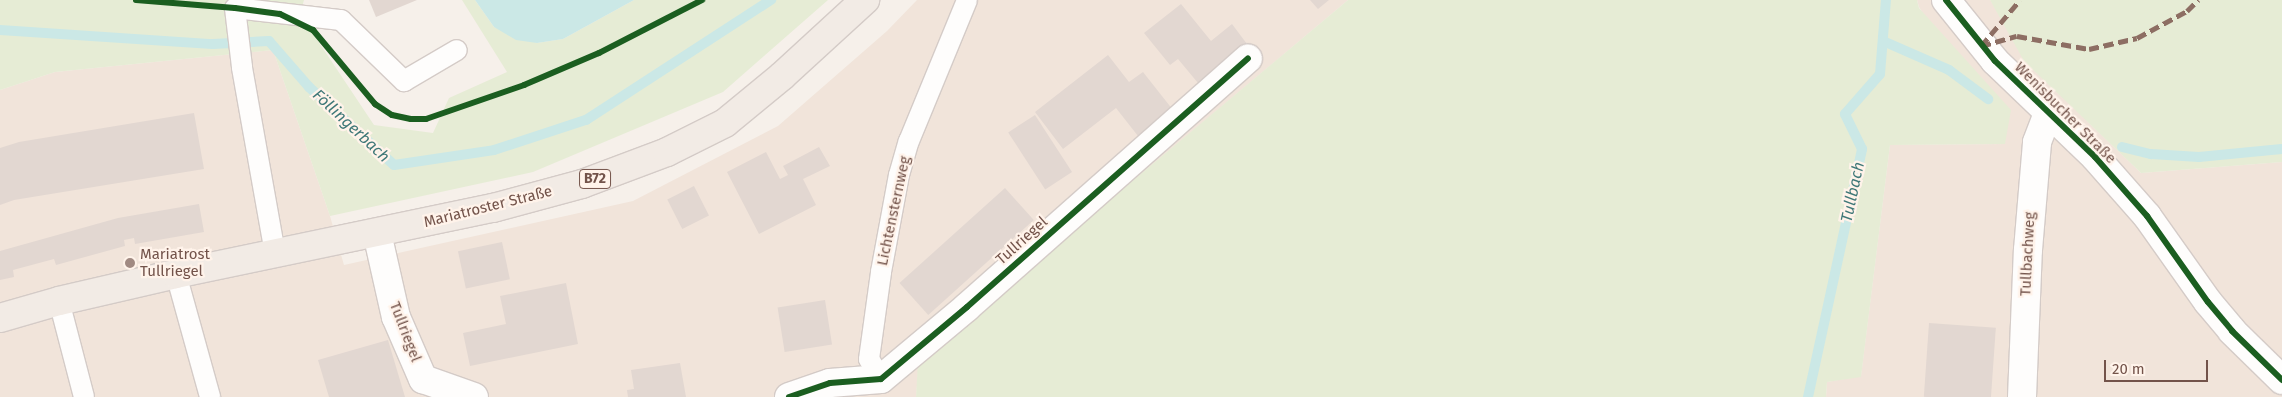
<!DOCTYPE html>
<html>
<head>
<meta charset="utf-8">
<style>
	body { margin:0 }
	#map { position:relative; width:2282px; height:397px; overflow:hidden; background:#f6f0ea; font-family:"Fira Sans",sans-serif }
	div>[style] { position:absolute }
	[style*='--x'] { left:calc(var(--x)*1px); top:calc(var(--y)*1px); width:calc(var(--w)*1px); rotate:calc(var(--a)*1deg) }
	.residential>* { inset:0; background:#f1e4da }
	.green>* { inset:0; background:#e6ecd5 }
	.water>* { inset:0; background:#cbe8e6 }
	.stream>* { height:10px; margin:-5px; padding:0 5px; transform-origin:5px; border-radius:5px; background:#cbe8e6 }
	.building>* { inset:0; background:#e2d7d1; transform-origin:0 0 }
	.roads { filter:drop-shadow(1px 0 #d4cbc7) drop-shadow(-1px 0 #d4cbc7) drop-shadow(0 1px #d4cbc7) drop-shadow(0 -1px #d4cbc7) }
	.lane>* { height:20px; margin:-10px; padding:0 10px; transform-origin:10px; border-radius:10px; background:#fefdfc }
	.street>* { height:28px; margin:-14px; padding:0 14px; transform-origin:14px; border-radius:14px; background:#fefdfc }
	.secondary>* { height:28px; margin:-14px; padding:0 14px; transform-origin:14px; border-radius:14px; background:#fefdfc }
	.primary>* { height:28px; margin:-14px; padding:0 14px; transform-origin:14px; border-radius:14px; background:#f2ebe5 }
	.quiet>* { height:5px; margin-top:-2.5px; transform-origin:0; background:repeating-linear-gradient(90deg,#8d6e63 0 10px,transparent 0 15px) }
	.cycleway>* { height:6px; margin:-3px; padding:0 3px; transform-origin:3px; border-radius:3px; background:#1b5e20 }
	.dots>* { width:14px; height:14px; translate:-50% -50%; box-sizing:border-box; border:2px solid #fff3ea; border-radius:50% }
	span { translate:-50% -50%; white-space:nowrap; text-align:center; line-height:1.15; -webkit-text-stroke:4.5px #fff3ea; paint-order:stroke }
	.shield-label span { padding:1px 4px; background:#fff3ea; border:1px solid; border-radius:4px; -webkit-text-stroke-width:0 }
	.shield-label { font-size:14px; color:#73534a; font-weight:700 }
	.street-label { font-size:15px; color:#73534a }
	.poi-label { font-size:15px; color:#73534a }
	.left { translate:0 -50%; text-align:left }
	.water-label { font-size:16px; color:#3f7878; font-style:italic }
	.scale { position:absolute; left:2104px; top:360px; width:104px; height:22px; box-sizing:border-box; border:2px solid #73534a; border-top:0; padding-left:6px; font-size:15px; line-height:18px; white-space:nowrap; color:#73534a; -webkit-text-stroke:4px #fff3ea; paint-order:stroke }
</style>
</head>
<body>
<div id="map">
	<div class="residential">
		<div style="clip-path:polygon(917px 0,1348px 0,919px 361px,916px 397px,0 397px,0 90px,55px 72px,273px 50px,330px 216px,344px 265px,633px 201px,778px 126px,887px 31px)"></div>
		<div style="clip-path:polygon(1917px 0,1990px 0,2088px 122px,2141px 173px,2282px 162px,2282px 397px,1826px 397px,1827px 382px,1861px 376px,1890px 145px,2005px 144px,1919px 7px)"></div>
	</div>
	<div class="green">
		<div style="clip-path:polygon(0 0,304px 0,300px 14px,374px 125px,433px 133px,449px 98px,507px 72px,462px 0,475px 0,494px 27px,537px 43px,563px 39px,634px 0,828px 0,723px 92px,533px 172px,330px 216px,273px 50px,55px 72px,0 90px)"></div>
		<div style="clip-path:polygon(1348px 0,1917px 0,1919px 8px,2011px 110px,2005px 144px,1890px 145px,1861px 377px,1827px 382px,1826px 397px,916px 397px,918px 361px)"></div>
		<div style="clip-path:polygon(1990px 0,2282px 0,2282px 162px,2141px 173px,2024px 61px)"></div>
	</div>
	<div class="water">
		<div style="clip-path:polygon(475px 0,634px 0,563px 39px,537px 43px,516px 40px,494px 27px)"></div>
	</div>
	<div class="stream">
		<div style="--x:0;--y:30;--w:213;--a:3.8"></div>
		<div style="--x:213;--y:44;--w:56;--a:-3.1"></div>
		<div style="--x:269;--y:41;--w:61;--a:49"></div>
		<div style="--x:309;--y:87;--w:115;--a:42.5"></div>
		<div style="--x:394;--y:165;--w:101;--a:-8.5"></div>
		<div style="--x:494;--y:150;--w:97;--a:-18.1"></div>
		<div style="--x:586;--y:120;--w:221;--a:-33"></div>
		<div style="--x:1883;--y:41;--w:72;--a:23.7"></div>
		<div style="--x:1949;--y:70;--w:49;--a:36.6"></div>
		<div style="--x:2122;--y:147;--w:30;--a:14"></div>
		<div style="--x:2151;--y:154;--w:48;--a:3.6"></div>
		<div style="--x:2199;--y:157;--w:83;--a:-5.5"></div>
		<div style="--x:1808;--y:397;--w:254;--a:-77.7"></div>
		<div style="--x:1862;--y:149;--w:39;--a:-116"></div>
		<div style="--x:1845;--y:114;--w:53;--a:-48.8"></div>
		<div style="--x:1880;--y:74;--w:74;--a:-85.4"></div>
	</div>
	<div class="building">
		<div style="clip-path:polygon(369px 0,417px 0,376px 17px)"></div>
		<div style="clip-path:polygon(1310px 0,1329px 0,1318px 9px)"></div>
		<div style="clip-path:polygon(1181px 4px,1211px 41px,1232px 24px,1247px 44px,1198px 83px,1178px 59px,1170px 65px,1144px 33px)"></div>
		<div style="clip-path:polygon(1108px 55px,1129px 82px,1143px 72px,1173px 110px,1138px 136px,1116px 108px,1063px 149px,1035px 112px)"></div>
		<div style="clip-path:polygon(194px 113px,204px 169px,14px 200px,0 205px,0 148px,19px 142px)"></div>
		<div style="left:1035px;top:115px;width:68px;height:32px;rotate:57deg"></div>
		<div style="clip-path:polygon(819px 147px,830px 166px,803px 179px,816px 205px,759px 234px,727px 172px,766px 152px,780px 179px,788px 175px,783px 166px)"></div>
		<div style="left:694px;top:186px;width:33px;height:30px;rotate:63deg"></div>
		<div style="left:1005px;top:188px;width:43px;height:142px;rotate:48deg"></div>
		<div style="clip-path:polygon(199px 204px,204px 232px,135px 244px,134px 238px,124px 240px,125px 246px,56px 265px,54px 259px,13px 270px,14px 277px,0 280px,0 251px,118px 218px)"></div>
		<div style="left:502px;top:242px;width:38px;height:45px;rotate:78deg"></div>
		<div style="clip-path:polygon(566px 283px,578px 344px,470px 366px,463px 333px,506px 324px,500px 296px)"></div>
		<div style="left:825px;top:300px;width:45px;height:48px;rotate:81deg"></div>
		<div style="left:1929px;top:323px;width:67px;height:74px;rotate:4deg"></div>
		<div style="clip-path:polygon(388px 340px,405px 397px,329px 397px,318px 360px)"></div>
		<div style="clip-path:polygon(680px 363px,686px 397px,628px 397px,627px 390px,634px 389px,631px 370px)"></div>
	</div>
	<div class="roads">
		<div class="lane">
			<div style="--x:275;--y:253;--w:189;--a:-100.1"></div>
			<div style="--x:242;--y:67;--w:59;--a:-96.8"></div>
			<div style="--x:235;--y:8;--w:107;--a:6.5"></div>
			<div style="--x:341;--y:20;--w:88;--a:44.1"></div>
			<div style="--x:404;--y:81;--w:61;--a:-30.3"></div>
			<div style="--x:176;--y:274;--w:128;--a:74.5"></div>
			<div style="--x:59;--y:301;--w:99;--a:75.4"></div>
			<div style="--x:881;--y:379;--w:23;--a:-121"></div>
			<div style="--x:869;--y:359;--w:88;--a:-82.1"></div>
			<div style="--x:881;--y:272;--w:99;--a:-79.5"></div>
			<div style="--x:899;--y:175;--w:35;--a:-74"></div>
			<div style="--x:909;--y:141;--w:152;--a:-67.6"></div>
		</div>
		<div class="street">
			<div style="--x:377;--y:233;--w:86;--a:77.3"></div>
			<div style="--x:396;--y:317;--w:68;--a:66.5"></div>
			<div style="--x:423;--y:379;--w:54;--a:19.4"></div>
			<div style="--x:789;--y:397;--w:43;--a:-18.9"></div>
			<div style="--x:830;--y:383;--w:51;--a:-4.5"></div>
			<div style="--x:881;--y:379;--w:112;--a:-39.9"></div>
			<div style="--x:967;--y:307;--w:375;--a:-41.5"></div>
			<div style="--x:2022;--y:397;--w:147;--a:-87.7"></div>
			<div style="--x:2028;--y:250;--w:108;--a:-85.2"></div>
			<div style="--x:2037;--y:142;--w:31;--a:-69"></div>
		</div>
		<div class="secondary">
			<div style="--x:1946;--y:0;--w:78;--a:51.2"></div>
			<div style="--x:1995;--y:61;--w:139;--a:43.8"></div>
			<div style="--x:2095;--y:157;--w:79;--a:48.6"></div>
			<div style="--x:2147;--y:216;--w:105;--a:54.7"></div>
			<div style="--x:2208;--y:302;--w:38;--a:50"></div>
			<div style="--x:2232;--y:331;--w:70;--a:44.4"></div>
		</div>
		<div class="primary">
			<div style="--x:0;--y:318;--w:61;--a:-16.1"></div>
			<div style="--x:59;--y:301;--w:120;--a:-13"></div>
			<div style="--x:176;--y:274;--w:324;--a:-11.8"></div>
			<div style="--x:493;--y:208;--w:92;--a:-15.1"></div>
			<div style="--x:582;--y:184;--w:91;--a:-20.6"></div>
			<div style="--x:667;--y:152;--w:65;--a:-26.6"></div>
			<div style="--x:725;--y:123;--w:74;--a:-39.5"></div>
			<div style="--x:782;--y:76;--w:113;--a:-42.5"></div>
		</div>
	</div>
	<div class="quiet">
		<div style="--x:1981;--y:46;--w:37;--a:-16"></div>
		<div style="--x:2017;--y:36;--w:73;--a:10.2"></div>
		<div style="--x:2089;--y:49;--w:49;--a:-12.9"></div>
		<div style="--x:2137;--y:38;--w:57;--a:-28.4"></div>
		<div style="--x:2187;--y:11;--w:16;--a:-45"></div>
		<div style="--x:1981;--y:46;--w:60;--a:-49.7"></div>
	</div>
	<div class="cycleway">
		<div style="--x:136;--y:0;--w:99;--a:4.6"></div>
		<div style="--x:235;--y:8;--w:45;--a:7.6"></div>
		<div style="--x:280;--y:14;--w:37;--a:26"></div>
		<div style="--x:313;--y:30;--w:97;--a:50"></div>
		<div style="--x:375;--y:104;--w:20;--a:33"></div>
		<div style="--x:392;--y:115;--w:19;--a:12"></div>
		<div style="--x:411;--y:119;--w:15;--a:0"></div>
		<div style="--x:426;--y:119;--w:104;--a:-19.1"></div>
		<div style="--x:524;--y:85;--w:82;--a:-23.1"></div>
		<div style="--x:599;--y:53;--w:116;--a:-27.2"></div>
		<div style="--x:1946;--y:0;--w:78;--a:51.2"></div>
		<div style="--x:1995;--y:61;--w:139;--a:43.8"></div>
		<div style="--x:2095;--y:157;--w:79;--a:48.6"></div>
		<div style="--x:2147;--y:216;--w:105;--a:54.7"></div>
		<div style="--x:2208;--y:302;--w:38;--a:50"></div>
		<div style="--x:2232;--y:331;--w:70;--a:44.4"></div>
		<div style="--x:789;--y:397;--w:43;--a:-18.9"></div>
		<div style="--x:830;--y:383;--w:51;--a:-4.5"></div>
		<div style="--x:881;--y:379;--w:112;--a:-39.9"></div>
		<div style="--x:967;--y:307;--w:375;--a:-41.5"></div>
	</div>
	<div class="dots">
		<div style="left:130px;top:263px;background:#a18a82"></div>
	</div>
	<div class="shield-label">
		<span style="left:595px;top:179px">B72</span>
	</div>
	<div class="street-label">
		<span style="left:2065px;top:113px;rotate:45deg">Wenisbucher Straße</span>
		<span style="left:488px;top:207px;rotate:-14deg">Mariatroster Straße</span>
		<span style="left:894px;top:211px;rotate:-78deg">Lichtensternweg</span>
		<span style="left:1022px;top:241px;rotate:-42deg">Tullriegel</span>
		<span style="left:2028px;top:254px;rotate:-87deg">Tullbachweg</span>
		<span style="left:405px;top:332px;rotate:69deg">Tullriegel</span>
	</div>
	<div class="poi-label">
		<span class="left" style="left:140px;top:263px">Mariatrost<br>Tullriegel</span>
	</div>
	<div class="water-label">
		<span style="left:351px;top:126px;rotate:43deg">Föllingerbach</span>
		<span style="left:1853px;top:192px;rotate:-78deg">Tullbach</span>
	</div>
	<div class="scale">20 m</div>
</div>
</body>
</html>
